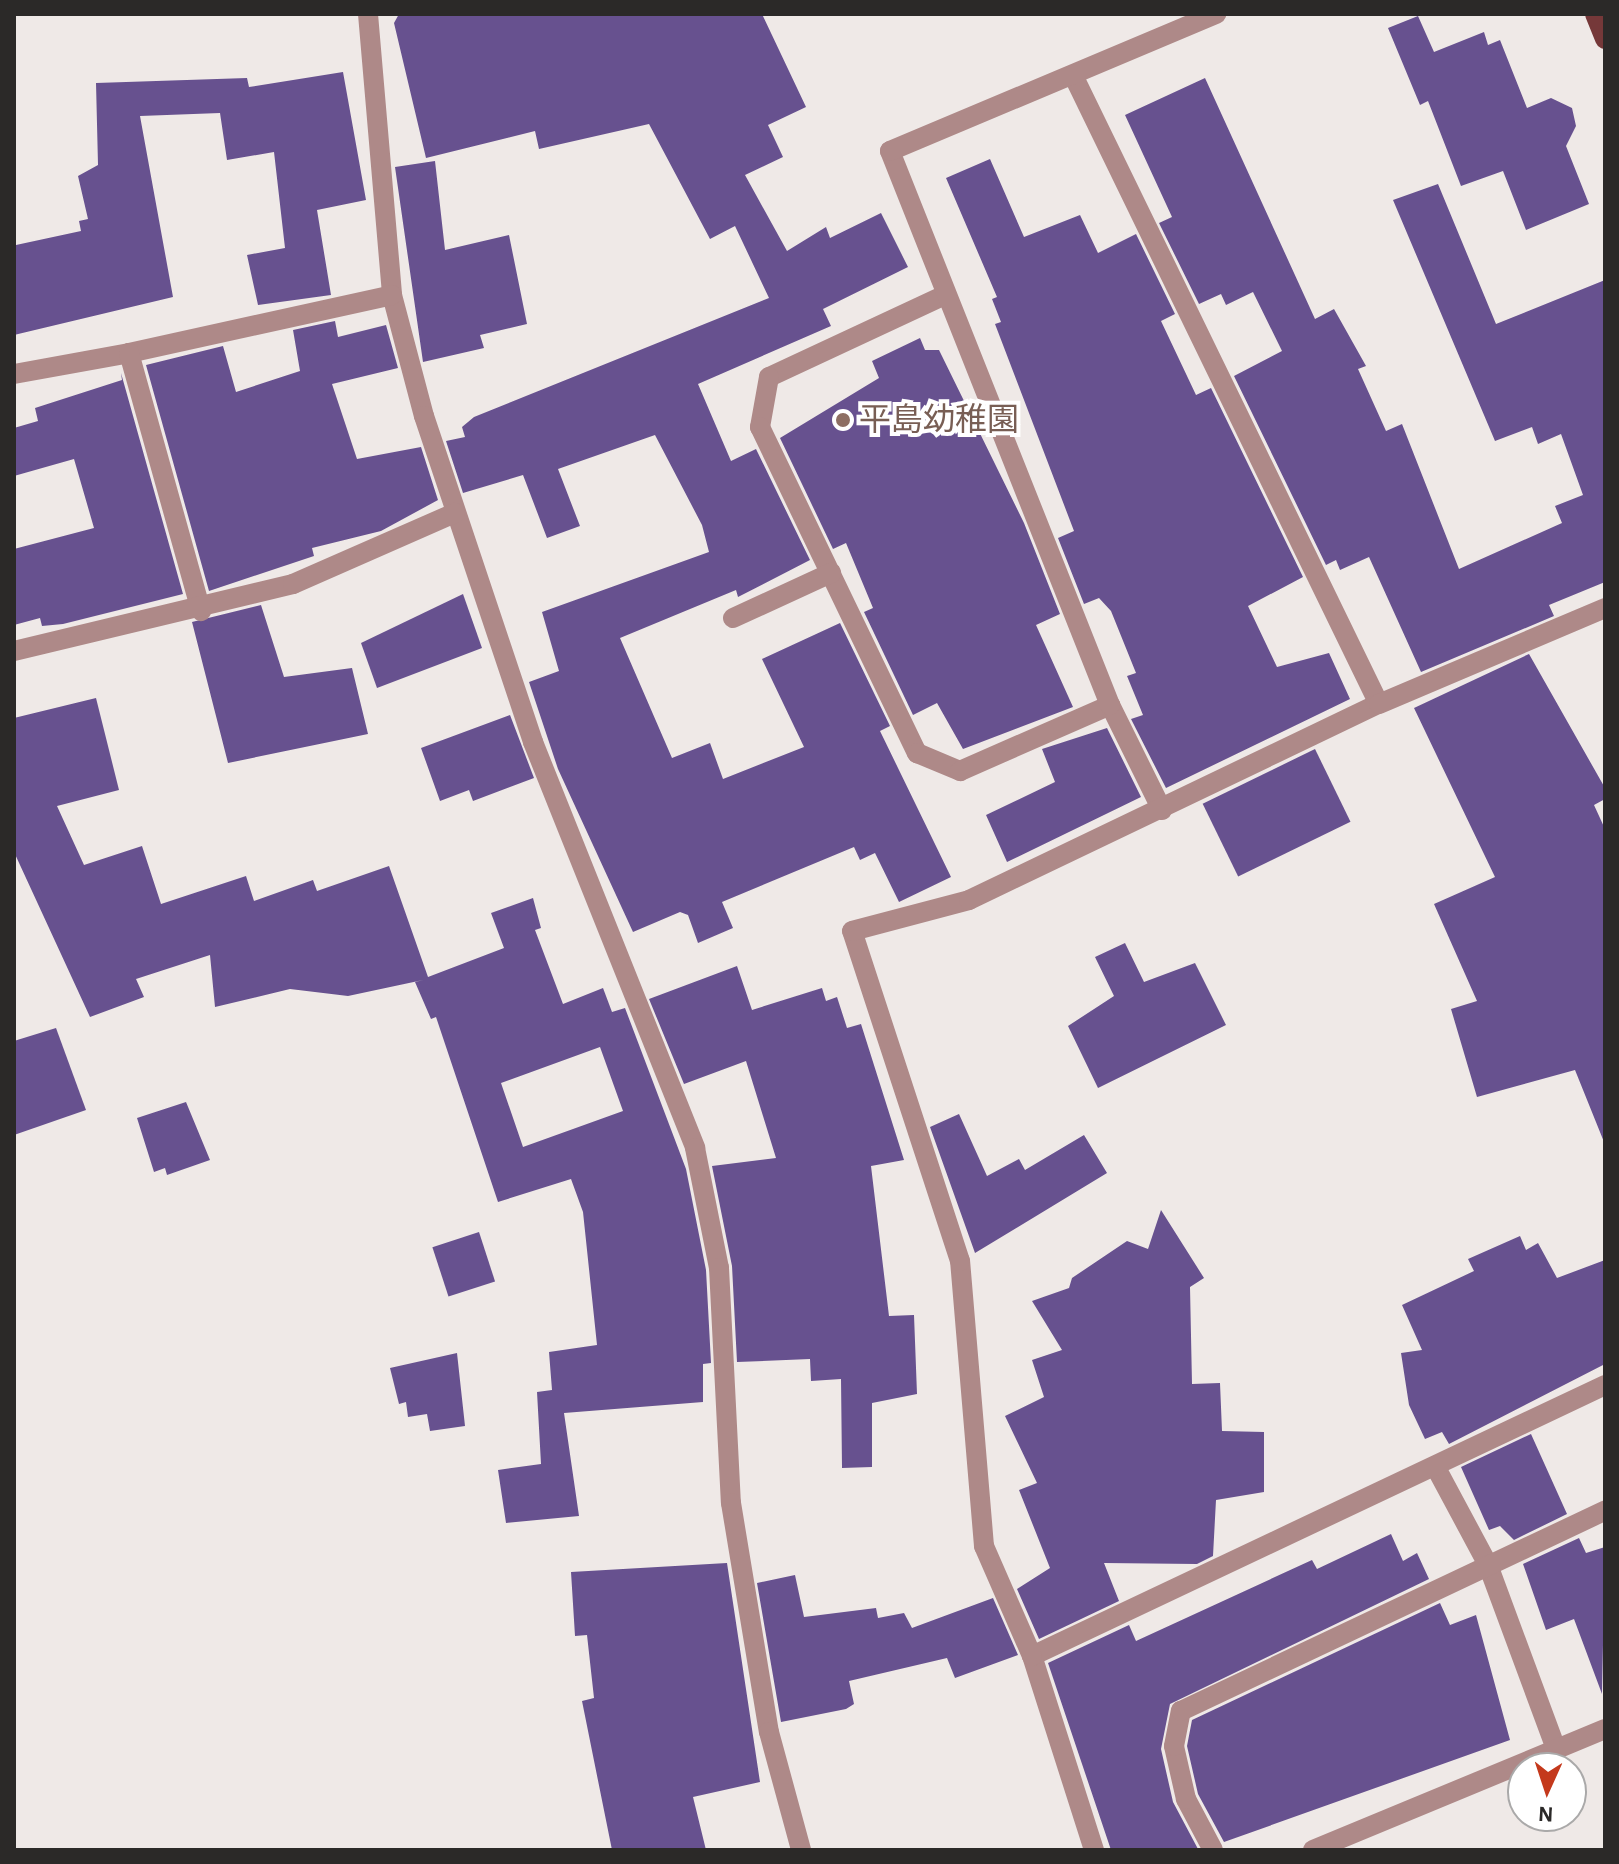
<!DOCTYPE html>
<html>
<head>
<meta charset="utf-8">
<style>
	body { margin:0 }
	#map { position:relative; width:1619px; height:1864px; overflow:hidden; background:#efe9e7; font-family:"Alegreya Sans","Noto Sans JP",sans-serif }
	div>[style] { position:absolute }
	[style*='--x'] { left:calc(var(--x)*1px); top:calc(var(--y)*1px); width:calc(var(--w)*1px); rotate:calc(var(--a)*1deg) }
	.building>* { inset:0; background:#67518f; transform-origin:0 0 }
	.minor>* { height:20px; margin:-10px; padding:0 10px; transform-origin:10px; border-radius:10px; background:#ae8988 }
	.major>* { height:20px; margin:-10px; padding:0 10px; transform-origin:10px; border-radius:10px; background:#753839 }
	.dots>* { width:22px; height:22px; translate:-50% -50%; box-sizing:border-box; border:4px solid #fff; border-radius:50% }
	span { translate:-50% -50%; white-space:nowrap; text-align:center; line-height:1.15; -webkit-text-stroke:8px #fff; paint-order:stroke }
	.education-label { font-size:32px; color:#785e54 }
	.left { translate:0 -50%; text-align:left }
	.frame { position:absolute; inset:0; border:16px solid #2b2928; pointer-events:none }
	.north { position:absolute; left:1507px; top:1752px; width:80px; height:80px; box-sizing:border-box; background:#fff; border:2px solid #aaa9a9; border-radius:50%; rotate:183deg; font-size:22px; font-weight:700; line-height:32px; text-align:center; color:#2b2928 }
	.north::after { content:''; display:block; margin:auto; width:28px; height:36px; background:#c4391c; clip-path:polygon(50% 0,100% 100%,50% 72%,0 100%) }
</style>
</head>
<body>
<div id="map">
	<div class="building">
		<div style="clip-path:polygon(399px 14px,762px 14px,806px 107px,768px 125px,783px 157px,745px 175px,787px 251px,826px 227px,830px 238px,881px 213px,908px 267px,823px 309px,831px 326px,698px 384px,731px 461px,756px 449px,810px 560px,738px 597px,736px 590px,620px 638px,672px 758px,710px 743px,723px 779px,804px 747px,762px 659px,840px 623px,890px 726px,880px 731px,951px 877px,899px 902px,875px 853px,860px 860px,854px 847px,722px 902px,733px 928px,698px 943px,688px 915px,680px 912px,633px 932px,558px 769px,529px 682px,559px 671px,542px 612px,709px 552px,702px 525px,655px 435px,558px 469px,580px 526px,547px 538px,523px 475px,463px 493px,446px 441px,465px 437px,462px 427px,474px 417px,769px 298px,735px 226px,710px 239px,649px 124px,539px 149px,535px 131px,426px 158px,394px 23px)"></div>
		<div style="clip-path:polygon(1418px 16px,1434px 52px,1484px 32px,1488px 45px,1500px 40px,1527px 108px,1551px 98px,1572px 108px,1576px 126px,1566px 146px,1589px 204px,1526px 230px,1503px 171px,1461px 186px,1428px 101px,1420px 105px,1388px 28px)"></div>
		<div style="clip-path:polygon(343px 72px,366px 200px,317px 210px,331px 295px,258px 305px,247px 255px,285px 248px,274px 152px,227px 160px,220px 113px,140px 116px,173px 297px,14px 335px,16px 245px,81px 231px,79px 221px,88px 219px,78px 176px,98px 165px,96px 83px,247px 78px,249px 87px)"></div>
		<div style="clip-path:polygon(1205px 78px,1315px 319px,1334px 309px,1366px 366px,1358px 369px,1386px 431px,1402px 424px,1459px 569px,1562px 523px,1555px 506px,1583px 495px,1561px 434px,1538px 444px,1532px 427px,1495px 441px,1393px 200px,1438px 184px,1496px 324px,1605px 280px,1605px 582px,1549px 605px,1554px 616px,1421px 672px,1369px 557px,1340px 570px,1336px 560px,1326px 565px,1234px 376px,1282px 351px,1253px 292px,1226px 305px,1221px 294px,1199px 304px,1159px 223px,1172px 217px,1125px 115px)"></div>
		<div style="clip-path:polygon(990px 159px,1024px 237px,1080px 215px,1098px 253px,1136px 234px,1175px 314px,1161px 321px,1196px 395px,1211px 388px,1303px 577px,1248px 606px,1277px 667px,1329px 653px,1350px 699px,1166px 788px,1131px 719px,1143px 715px,1127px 676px,1136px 673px,1111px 611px,1099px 598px,1084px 604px,1058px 538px,1074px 531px,995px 324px,1001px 322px,992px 299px,997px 297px,946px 178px)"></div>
		<div style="clip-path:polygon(435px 161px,445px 250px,509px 235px,527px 324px,480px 335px,484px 348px,423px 362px,395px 167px)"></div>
		<div style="clip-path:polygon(335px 321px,338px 337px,386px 325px,398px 368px,332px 384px,357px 459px,421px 447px,438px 500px,381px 531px,312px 548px,314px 556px,209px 591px,146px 365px,223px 346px,236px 392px,300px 371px,293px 330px)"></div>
		<div style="clip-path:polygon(920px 338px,925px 350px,939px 350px,1024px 523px,1060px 614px,1036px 625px,1073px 707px,963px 749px,937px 703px,913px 715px,864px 612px,873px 608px,846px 543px,833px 549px,780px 438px,879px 378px,872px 361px)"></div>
		<div style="clip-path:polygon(121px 373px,183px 594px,63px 624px,42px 626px,40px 618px,14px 625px,14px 549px,94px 528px,74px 459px,14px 476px,14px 428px,38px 421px,35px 408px,122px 380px)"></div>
		<div style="clip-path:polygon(463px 594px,482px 648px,377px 688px,361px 643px)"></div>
		<div style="clip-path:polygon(261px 605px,284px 677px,352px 668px,368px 734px,228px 763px,192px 622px)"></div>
		<div style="clip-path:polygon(1529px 654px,1605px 788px,1605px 799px,1594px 805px,1605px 829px,1604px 1142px,1575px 1070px,1477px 1097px,1451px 1009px,1477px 1001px,1434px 904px,1495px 877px,1414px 708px)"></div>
		<div style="clip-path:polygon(evenodd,96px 698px,119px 790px,57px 806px,84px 865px,142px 846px,161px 904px,246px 876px,254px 901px,313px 880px,317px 891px,389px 866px,428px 977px,504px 948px,491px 913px,533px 898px,541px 928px,535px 930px,563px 1004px,603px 988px,612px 1012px,625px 1008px,686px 1169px,706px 1270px,711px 1363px,703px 1364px,703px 1402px,564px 1413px,579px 1516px,506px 1523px,498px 1470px,541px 1464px,537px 1392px,552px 1390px,549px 1352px,597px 1345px,583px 1212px,571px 1179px,498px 1202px,436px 1017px,431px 1019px,415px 982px,423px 980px,348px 996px,290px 989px,215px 1007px,210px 955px,136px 979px,144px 997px,90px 1017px,14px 852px,14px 718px,96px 698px,600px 1047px,623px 1111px,523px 1147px,501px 1083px,600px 1047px)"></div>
		<div style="clip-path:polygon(510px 715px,534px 778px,473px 801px,469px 790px,440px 801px,421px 748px)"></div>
		<div style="clip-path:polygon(1107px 728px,1141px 797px,1007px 862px,986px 815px,1055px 782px,1042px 749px)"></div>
		<div style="left:1315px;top:749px;width:81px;height:125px;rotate:64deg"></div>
		<div style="clip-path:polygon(1125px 943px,1144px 982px,1195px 963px,1226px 1025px,1098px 1088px,1068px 1026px,1114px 996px,1095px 957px)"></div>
		<div style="clip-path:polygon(737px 966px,752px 1010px,822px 988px,826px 1001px,837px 997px,847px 1028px,861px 1024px,904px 1160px,871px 1166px,889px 1316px,914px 1315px,917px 1394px,872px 1403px,872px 1467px,842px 1468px,841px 1379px,811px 1381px,810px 1359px,737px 1362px,732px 1266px,712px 1166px,776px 1158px,746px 1061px,684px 1084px,649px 999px)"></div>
		<div style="clip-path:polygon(56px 1028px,86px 1110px,14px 1135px,14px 1041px)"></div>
		<div style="clip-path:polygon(186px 1102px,210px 1160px,167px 1175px,165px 1168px,154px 1172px,137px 1118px)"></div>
		<div style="clip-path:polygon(959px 1114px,987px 1176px,1019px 1159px,1025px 1170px,1084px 1135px,1107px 1173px,975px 1253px,930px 1127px)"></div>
		<div style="clip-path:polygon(1161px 1210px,1204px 1278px,1190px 1287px,1192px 1384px,1220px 1383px,1222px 1431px,1264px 1432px,1264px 1492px,1216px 1500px,1213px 1556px,1197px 1564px,1104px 1563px,1119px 1601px,1039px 1639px,1017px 1589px,1050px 1568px,1019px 1490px,1037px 1483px,1005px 1416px,1044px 1397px,1032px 1360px,1062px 1350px,1032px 1301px,1069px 1288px,1072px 1278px,1127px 1241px,1148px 1249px)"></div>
		<div style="left:479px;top:1232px;width:52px;height:49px;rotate:72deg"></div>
		<div style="clip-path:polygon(1520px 1236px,1526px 1250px,1538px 1243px,1557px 1278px,1605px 1260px,1605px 1364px,1449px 1444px,1442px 1432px,1425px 1439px,1409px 1405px,1401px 1353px,1422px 1350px,1402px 1305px,1474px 1271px,1468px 1259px)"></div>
		<div style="clip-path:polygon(457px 1353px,465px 1426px,430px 1431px,427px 1414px,408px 1417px,406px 1402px,399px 1404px,390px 1368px)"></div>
		<div style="clip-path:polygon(1531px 1434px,1567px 1514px,1514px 1540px,1500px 1526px,1489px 1530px,1461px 1467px)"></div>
		<div style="clip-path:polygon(1391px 1534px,1403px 1561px,1417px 1553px,1429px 1579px,1170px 1704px,1161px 1749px,1173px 1802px,1198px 1849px,1111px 1850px,1048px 1663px,1129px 1625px,1136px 1641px,1312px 1560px,1317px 1569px)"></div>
		<div style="clip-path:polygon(1579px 1538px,1586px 1553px,1605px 1547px,1602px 1694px,1574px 1619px,1546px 1630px,1523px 1564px)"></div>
		<div style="clip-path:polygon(727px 1563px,760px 1782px,693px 1797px,706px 1850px,612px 1850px,582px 1701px,594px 1698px,587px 1635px,575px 1636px,571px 1572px)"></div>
		<div style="clip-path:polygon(795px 1575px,804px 1617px,876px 1608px,878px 1618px,904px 1613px,912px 1628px,993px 1598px,1018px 1655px,955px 1678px,947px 1658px,849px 1681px,854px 1704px,846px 1709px,781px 1722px,757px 1583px)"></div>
		<div style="clip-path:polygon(1440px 1603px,1450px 1625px,1476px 1615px,1510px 1740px,1224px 1842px,1198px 1794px,1187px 1746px,1192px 1720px)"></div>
	</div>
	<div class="minor">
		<div style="--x:368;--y:14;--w:282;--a:85.1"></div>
		<div style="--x:392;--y:295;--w:125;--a:75.2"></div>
		<div style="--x:424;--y:416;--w:344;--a:71.5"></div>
		<div style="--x:533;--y:742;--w:437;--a:68.2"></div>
		<div style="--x:695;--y:1148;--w:122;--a:78.7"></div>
		<div style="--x:719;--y:1268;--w:235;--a:87.1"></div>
		<div style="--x:731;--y:1503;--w:232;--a:80.6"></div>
		<div style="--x:769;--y:1732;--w:122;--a:74.8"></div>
		<div style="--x:1073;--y:75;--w:699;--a:64.06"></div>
		<div style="--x:945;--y:295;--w:194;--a:155"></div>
		<div style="--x:769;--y:377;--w:51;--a:100.2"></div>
		<div style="--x:760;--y:427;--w:362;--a:64.3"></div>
		<div style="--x:917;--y:753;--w:47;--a:22.7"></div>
		<div style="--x:960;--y:771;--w:164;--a:-23.7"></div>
		<div style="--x:129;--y:353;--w:269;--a:-12.4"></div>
		<div style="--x:14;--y:374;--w:117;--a:-10.3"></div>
		<div style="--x:129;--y:353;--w:268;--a:74.4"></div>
		<div style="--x:733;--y:618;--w:108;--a:-24.7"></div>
		<div style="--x:14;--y:651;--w:287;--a:-13.5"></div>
		<div style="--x:293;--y:584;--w:177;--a:-23.7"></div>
		<div style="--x:1162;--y:810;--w:117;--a:-116.3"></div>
		<div style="--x:1110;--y:705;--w:596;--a:-111.66"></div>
		<div style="--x:890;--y:151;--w:354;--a:-22.8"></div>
		<div style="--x:1435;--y:1466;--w:112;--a:61.8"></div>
		<div style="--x:1488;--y:1565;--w:196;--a:69.7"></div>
		<div style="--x:1032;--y:1656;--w:634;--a:-25.31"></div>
		<div style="--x:1094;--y:1850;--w:204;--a:-107.7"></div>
		<div style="--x:1032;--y:1656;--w:120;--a:-113.6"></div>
		<div style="--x:984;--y:1546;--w:286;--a:-94.8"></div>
		<div style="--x:960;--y:1261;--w:347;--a:-108.1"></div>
		<div style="--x:852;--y:931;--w:121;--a:-14.8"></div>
		<div style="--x:969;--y:900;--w:454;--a:-25.6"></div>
		<div style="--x:1379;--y:704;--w:246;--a:-23"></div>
		<div style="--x:1213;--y:1850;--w:58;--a:-117.9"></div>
		<div style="--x:1186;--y:1799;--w:54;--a:-102.8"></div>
		<div style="--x:1174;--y:1746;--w:36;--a:-79"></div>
		<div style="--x:1181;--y:1711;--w:469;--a:-25.3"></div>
		<div style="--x:1313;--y:1850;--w:316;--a:-22.5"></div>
	</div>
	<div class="major">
		<div style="--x:1595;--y:14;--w:27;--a:68"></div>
	</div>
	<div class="dots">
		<div style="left:843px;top:420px;background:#8d6e63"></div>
	</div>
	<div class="education-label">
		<span class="left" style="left:859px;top:420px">平島幼稚園</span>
	</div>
	<div class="frame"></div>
	<div class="north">N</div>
</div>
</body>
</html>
